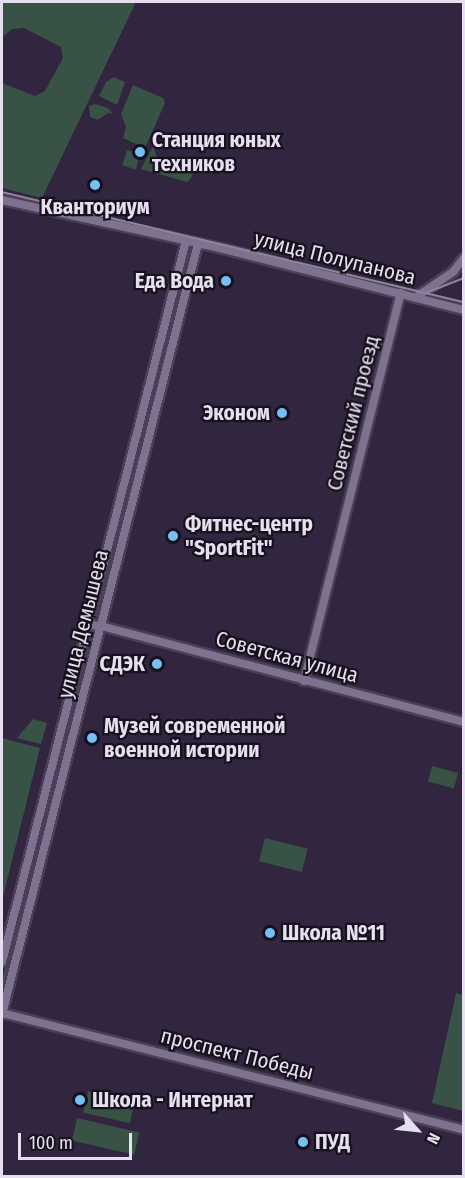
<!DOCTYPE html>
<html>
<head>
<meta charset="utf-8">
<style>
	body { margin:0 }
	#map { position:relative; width:465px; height:1178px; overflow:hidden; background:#31253f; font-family:"Fira Sans Condensed",sans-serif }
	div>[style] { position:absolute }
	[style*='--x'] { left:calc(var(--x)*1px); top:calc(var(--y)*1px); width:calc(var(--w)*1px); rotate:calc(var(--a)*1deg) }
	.green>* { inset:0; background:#385246; transform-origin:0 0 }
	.roads { filter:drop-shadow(2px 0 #4a4056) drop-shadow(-2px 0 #4a4056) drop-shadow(0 2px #4a4056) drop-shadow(0 -2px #4a4056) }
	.minor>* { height:8px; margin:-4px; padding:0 4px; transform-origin:4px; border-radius:4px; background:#7f7290 }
	.tram>* { height:1.5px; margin:-0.75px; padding:0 0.75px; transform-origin:0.75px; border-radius:0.75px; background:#8f859b }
	.dots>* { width:16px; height:16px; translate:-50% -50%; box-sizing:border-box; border:3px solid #16111d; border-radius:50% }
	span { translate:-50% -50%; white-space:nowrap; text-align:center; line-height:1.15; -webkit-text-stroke:4.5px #16111d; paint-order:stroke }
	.poi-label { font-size:21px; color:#e6dff0; font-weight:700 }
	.left { translate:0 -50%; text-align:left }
	.right { translate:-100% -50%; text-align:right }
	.street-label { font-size:21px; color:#e6dff0 }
	.frame { position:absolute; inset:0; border:3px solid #e6dff0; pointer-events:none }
	.north { position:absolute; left:387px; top:1100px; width:60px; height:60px; -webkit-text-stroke:4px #16111d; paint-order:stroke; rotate:117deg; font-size:16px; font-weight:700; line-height:24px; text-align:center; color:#e6dff0 }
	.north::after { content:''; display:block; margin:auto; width:21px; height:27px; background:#e6dff0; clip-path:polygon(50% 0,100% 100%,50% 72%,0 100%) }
	.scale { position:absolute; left:18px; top:1133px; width:114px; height:27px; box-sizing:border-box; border:3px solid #e6dff0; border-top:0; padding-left:8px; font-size:18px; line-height:21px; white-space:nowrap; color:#e6dff0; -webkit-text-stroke:4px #16111d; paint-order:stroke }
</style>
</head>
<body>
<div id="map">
	<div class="green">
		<div style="clip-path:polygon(2px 2px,136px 2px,42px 198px,2px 188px,2px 83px,35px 96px,45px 91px,63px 58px,61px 47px,24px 28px,12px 29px,2px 37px)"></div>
		<div style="clip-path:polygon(114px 77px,125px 82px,117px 105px,99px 96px,106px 82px)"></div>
		<div style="clip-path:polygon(133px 85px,163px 98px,165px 103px,145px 148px,123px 138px,126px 127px,121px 114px)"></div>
		<div style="clip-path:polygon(95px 104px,108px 108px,113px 114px,108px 113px,98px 120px,90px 117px,89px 106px)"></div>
		<div style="clip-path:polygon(153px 146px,158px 160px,170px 166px,201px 156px,191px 178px,187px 182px,141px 169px)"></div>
		<div style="left:127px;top:150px;width:14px;height:16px;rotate:17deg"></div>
		<div style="clip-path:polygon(187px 260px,191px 261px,168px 342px,166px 340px)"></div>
		<div style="clip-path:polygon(165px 352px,100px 617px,97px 619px,95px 616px,162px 353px)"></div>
		<div style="clip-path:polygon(94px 631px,96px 634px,2px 994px,2px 980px,91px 633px)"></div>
		<div style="clip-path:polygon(33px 719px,47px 723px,41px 744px,17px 738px)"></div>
		<div style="clip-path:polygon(2px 738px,40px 748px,2px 901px)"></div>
		<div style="left:432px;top:766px;width:27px;height:16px;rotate:15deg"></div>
		<div style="left:265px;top:838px;width:44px;height:24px;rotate:14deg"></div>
		<div style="clip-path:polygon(456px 993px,463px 995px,463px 1111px,432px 1103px)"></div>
		<div style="left:88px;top:1091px;width:48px;height:22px;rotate:13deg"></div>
		<div style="left:77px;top:1118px;width:64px;height:23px;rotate:13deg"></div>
	</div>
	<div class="roads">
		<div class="minor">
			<div style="--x:2;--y:200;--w:223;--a:12.4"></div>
			<div style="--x:220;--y:248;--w:252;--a:14.3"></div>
			<div style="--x:416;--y:297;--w:45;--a:-34"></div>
			<div style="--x:453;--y:272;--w:18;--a:-52"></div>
			<div style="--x:89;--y:625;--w:12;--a:5"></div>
			<div style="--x:101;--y:626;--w:375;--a:14.8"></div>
			<div style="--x:304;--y:681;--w:400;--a:-76"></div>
			<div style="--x:2;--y:962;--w:744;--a:-75.68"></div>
			<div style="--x:2;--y:1013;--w:477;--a:14.2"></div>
			<div style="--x:2;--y:1014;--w:795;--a:-75.72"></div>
		</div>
	</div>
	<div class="tram">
		<div style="--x:2;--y:192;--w:475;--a:13.4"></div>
		<div style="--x:426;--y:293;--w:41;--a:-21.5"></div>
	</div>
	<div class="dots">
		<div style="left:140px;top:152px;background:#74c0f6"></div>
		<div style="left:95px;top:185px;background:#74c0f6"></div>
		<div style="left:226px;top:281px;background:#74c0f6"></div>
		<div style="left:282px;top:413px;background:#74c0f6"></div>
		<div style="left:173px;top:536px;background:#74c0f6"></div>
		<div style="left:157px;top:664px;background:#74c0f6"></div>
		<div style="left:92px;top:738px;background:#74c0f6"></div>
		<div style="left:270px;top:933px;background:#74c0f6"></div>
		<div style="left:80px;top:1100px;background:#74c0f6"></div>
		<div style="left:303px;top:1142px;background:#74c0f6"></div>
	</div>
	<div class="poi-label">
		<span class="left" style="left:152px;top:152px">Станция юных<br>техников</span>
		<span style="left:95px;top:207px">Кванториум</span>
		<span class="right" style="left:214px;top:281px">Еда Вода</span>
		<span class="right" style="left:270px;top:413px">Эконом</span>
		<span class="left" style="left:185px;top:536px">Фитнес-центр<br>"SportFit"</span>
		<span class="right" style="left:145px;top:664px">СДЭК</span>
		<span class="left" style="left:104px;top:738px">Музей современной<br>военной истории</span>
		<span class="left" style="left:282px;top:933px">Школа №11</span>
		<span class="left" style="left:92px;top:1100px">Школа - Интернат</span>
		<span class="left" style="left:315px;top:1142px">ПУД</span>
	</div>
	<div class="street-label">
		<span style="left:335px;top:258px;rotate:14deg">улица Полупанова</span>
		<span style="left:353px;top:413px;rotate:-76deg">Советский проезд</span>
		<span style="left:83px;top:624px;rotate:-76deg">улица Демышева</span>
		<span style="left:287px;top:657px;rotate:15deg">Советская улица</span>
		<span style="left:237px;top:1054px;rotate:14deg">проспект Победы</span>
	</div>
	<div class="frame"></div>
	<div class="north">N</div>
	<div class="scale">100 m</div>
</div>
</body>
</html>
